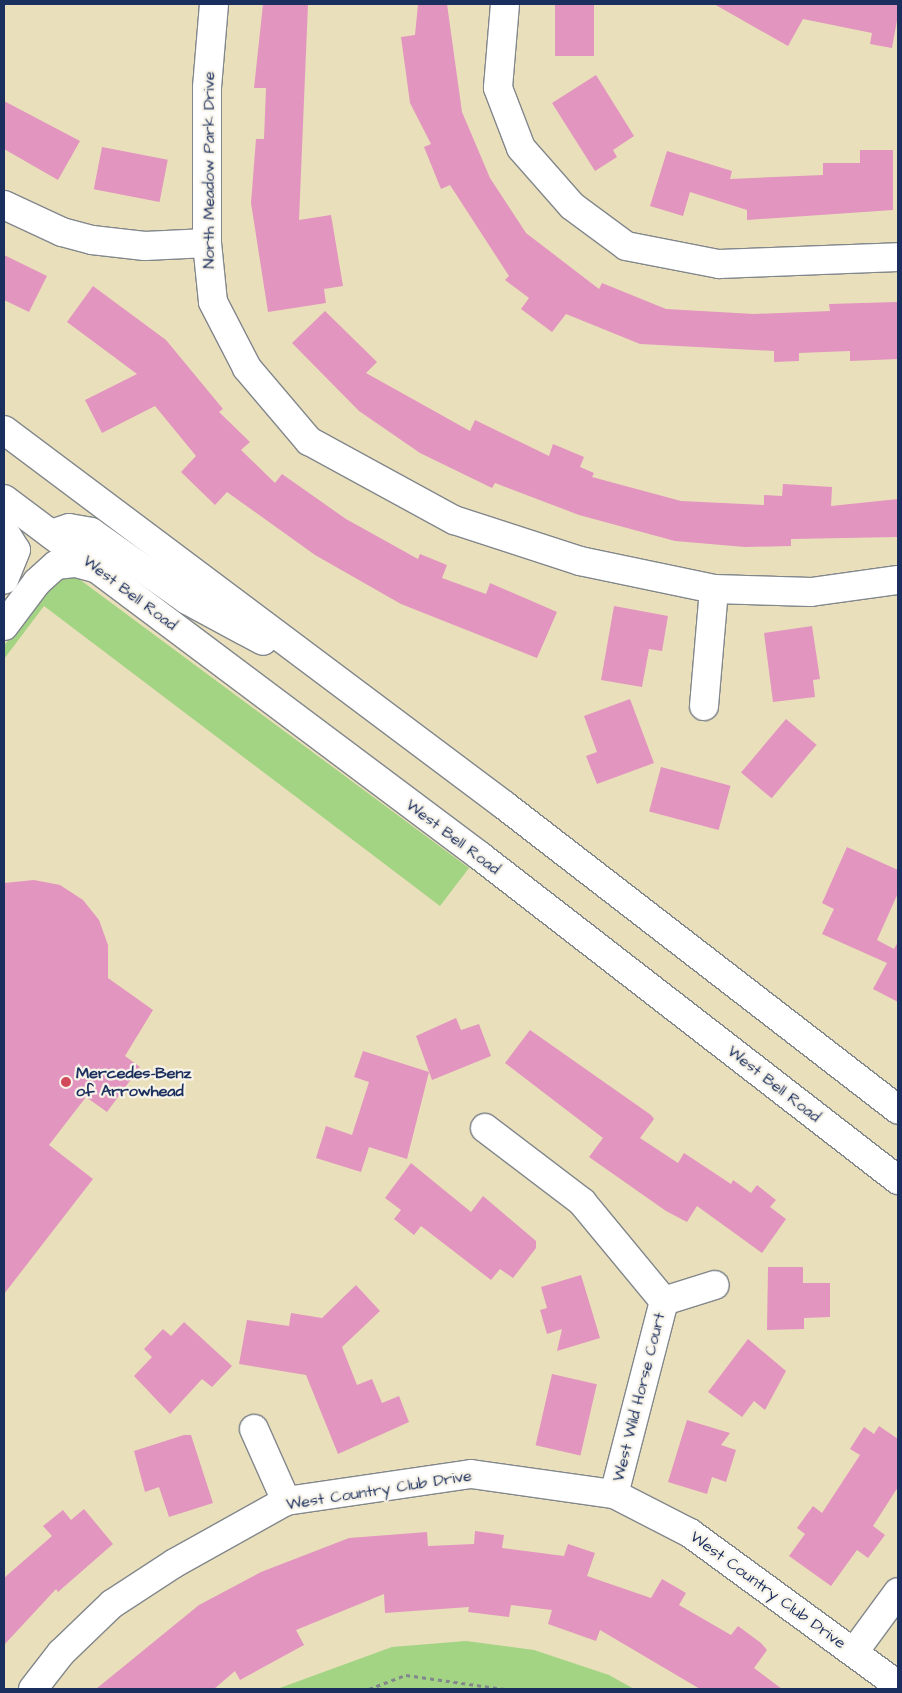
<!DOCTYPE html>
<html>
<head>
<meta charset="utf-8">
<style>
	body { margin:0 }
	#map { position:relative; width:902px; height:1693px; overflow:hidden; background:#eadfbb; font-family:"Architects Daughter",sans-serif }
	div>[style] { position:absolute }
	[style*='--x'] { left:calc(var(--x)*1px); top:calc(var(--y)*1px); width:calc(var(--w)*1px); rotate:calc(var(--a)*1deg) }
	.green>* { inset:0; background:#a2d483 }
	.building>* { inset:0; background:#e295bf; transform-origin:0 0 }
	.path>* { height:3px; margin-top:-1.5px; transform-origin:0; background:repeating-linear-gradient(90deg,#82878c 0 4px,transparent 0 8px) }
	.roads { filter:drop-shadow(1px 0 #82878c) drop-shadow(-1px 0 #82878c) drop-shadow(0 1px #82878c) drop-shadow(0 -1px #82878c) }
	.minor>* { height:28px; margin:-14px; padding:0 14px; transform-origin:14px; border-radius:14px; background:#fff }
	.major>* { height:28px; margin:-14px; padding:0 14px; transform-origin:14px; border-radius:14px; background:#fff }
	.dots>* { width:14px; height:14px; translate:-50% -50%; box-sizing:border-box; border:2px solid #f7f3e8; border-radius:50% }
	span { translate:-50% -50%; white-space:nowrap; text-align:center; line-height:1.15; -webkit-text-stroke:4.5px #f7f3e8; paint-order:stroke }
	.street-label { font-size:16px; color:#1b2f5e }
	.poi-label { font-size:16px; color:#1b2f5e; font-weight:700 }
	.left { translate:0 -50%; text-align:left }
	.frame { position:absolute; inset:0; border:5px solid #1b2f5e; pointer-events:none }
</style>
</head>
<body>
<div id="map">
	<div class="green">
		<div style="clip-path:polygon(63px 575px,75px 576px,469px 868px,440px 906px,44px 606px,4px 659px,4px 646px,51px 582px)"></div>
		<div style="clip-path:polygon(466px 1641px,534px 1650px,609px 1675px,634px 1689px,277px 1689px,392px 1647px)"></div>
	</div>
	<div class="building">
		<div style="clip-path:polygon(263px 4px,308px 4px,299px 220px,331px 215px,343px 286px,324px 289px,326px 303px,268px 312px,251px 203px,256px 139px,264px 139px,266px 88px,254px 88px)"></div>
		<div style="clip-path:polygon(418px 4px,447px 4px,462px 112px,490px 178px,526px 233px,599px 289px,602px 283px,666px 309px,754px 314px,830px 311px,829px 304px,897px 302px,898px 359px,850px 361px,850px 351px,799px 353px,799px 361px,774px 362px,774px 351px,640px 344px,566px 314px,552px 332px,521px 309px,529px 298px,505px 280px,509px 276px,450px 185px,441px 189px,424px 147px,431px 144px,410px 103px,401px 37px,415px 35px)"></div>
		<div style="left:555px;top:4px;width:39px;height:52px"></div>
		<div style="clip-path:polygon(714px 4px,898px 4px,898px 15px,892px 48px,870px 44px,872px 33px,803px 19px,788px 46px)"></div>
		<div style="clip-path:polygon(596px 75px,634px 136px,613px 150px,617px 157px,595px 171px,552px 103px)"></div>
		<div style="clip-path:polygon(4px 101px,80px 141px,58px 180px,4px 149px)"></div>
		<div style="left:102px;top:147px;width:67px;height:43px;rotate:11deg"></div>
		<div style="clip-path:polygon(860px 150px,893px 150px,893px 210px,747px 220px,747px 210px,690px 192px,683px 216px,650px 206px,667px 151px,732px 171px,730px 179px,823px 175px,823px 163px,860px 163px)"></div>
		<div style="clip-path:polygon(4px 255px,47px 276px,29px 312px,4px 300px)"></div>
		<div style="clip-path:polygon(93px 286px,166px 340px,223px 409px,219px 412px,250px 442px,241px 450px,275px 483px,282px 474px,346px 519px,418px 559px,420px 554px,447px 565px,442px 578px,486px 594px,490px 583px,557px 612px,537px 658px,401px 604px,315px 555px,227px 492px,215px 505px,181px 472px,196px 456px,155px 406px,102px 433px,85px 400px,137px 374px,67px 322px)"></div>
		<div style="clip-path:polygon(325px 311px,377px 362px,366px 373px,470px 431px,475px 420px,549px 456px,553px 444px,584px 457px,580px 467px,594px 473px,592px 477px,681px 501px,764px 505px,764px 495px,782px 496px,783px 484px,832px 487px,831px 506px,898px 499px,898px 537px,791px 539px,791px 546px,745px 547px,675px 541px,579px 515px,495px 483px,492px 488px,420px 453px,359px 411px,292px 343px)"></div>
		<div style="clip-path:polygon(614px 606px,668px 616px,662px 651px,649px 649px,642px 687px,601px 680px)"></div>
		<div style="clip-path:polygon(812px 626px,820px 679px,813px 680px,815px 697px,773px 702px,764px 633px)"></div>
		<div style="clip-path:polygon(630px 699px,654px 763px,597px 784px,586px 756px,597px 752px,584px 716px)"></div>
		<div style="left:786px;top:719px;width:40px;height:70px;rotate:40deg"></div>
		<div style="left:661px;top:767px;width:72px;height:46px;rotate:15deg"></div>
		<div style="clip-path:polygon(847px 847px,898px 870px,898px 893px,877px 940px,894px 949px,898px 942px,898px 1002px,873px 989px,887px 963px,822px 934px,834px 909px,822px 903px)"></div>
		<div style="clip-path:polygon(34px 880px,60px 885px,83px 900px,99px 920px,108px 945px,108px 978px,153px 1010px,125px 1056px,140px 1067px,107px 1112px,86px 1097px,49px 1145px,93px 1179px,4px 1294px,4px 883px)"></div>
		<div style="clip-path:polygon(456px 1018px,461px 1030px,479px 1024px,491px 1056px,432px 1080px,416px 1036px)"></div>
		<div style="clip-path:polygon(530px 1030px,651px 1115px,654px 1119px,640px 1138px,678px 1163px,684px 1153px,731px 1184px,733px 1180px,751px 1193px,757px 1185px,776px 1200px,770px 1207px,786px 1219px,762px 1253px,697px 1206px,687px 1222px,666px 1211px,589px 1157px,603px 1138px,505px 1063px)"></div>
		<div style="clip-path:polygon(363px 1051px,429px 1072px,407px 1159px,369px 1147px,361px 1172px,316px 1158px,326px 1126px,352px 1135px,369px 1082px,354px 1077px)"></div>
		<div style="clip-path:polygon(411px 1163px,471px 1212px,483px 1196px,536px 1241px,536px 1248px,513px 1278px,500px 1269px,491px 1280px,421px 1226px,414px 1235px,394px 1219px,401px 1210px,385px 1198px)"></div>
		<div style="clip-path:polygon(768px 1267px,803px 1267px,803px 1283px,830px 1283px,830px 1317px,804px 1318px,804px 1329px,767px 1330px)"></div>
		<div style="clip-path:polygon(581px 1275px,600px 1338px,557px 1351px,562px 1329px,547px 1334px,540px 1310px,547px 1308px,541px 1287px)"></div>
		<div style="clip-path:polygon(356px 1285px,380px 1311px,342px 1347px,357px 1385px,372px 1379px,382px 1403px,399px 1396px,409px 1422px,338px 1454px,306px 1375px,239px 1364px,247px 1320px,289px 1326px,291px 1313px,322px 1318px)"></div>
		<div style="clip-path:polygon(184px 1322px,232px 1366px,212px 1387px,202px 1379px,170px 1414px,134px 1376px,152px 1357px,144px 1349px,163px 1329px,171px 1336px)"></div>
		<div style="clip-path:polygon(748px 1339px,786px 1371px,765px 1410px,754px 1401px,742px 1417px,708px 1392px)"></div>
		<div style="left:552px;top:1374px;width:46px;height:73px;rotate:13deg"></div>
		<div style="clip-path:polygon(687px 1420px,730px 1433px,721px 1445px,736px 1450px,726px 1482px,712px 1477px,707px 1494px,668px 1482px)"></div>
		<div style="clip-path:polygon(879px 1426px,898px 1439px,898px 1487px,873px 1526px,885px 1535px,868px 1558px,857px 1550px,831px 1586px,789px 1556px,805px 1534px,797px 1528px,813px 1506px,822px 1513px,860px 1455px,850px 1449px,864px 1427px,874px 1434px)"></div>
		<div style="clip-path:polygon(184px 1435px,191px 1435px,213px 1503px,169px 1517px,159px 1487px,145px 1492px,134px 1451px)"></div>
		<div style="clip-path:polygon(84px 1509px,113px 1544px,58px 1592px,56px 1589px,4px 1645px,4px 1578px,52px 1536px,43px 1526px,63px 1510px,71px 1520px)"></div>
		<div style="clip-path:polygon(475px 1531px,504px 1535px,502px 1548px,564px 1556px,568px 1544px,595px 1553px,587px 1576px,651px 1598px,662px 1579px,686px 1593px,679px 1605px,731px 1635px,738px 1626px,761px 1643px,767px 1650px,754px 1668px,782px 1689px,700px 1689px,600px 1630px,596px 1641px,548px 1624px,552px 1610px,511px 1605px,509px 1617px,468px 1612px,469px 1607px,385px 1613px,384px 1594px,296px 1630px,304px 1645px,240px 1680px,235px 1671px,214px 1689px,96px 1689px,199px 1605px,261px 1572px,349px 1538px,427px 1532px,428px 1546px,474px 1544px)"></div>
	</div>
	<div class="path">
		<div style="--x:369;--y:1689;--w:40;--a:-21"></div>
		<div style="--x:406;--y:1675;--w:99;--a:8.1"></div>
	</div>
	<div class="roads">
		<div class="minor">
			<div style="--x:214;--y:4;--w:84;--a:94.8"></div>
			<div style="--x:207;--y:88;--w:155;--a:90"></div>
			<div style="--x:207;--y:243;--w:59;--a:84.2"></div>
			<div style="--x:213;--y:302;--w:74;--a:62.7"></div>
			<div style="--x:247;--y:368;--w:96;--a:49.7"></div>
			<div style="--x:309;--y:441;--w:165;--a:28.6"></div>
			<div style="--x:454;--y:520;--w:133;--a:18"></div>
			<div style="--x:580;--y:561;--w:137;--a:11.8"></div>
			<div style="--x:714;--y:589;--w:97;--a:1.8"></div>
			<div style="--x:811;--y:592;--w:88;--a:-7.9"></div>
			<div style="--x:505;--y:4;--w:84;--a:94.8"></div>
			<div style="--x:498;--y:88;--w:64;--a:69"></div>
			<div style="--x:521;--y:148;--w:77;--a:48.7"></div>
			<div style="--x:572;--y:206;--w:67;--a:36.5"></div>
			<div style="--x:626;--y:246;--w:95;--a:11"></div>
			<div style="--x:719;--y:264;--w:179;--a:-2.2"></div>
			<div style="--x:4;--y:205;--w:64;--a:25"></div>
			<div style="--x:62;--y:232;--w:31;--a:15"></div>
			<div style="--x:92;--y:240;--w:53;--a:6.5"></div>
			<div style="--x:145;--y:246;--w:62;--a:-2.8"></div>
			<div style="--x:4;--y:531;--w:22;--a:58"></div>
			<div style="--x:16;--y:550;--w:32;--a:112"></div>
			<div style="--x:4;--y:626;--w:55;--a:-53.1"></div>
			<div style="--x:37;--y:582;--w:25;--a:-42"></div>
			<div style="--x:56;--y:565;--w:20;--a:-6"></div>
			<div style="--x:76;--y:563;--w:23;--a:15"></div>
			<div style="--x:704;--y:706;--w:117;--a:-85.1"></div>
			<div style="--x:485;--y:1128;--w:122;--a:37.3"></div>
			<div style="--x:582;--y:1202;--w:129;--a:50.4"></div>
			<div style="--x:664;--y:1301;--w:199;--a:104.5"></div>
			<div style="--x:664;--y:1301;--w:53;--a:-17.4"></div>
			<div style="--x:254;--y:1429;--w:79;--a:66"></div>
			<div style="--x:854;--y:1652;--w:74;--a:-53.7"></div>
			<div style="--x:33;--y:1689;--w:46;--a:-52.1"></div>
			<div style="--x:61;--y:1653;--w:71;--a:-43.9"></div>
			<div style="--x:112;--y:1604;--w:75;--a:-33.1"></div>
			<div style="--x:175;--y:1563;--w:127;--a:-29.2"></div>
			<div style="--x:286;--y:1501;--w:187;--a:-8.3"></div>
			<div style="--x:471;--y:1474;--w:144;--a:8"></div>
			<div style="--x:614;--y:1494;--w:85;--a:27.2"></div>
			<div style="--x:690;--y:1533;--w:258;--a:36.2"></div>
		</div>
		<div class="major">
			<div style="--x:4;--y:430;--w:625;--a:36.87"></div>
			<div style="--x:504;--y:805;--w:498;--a:37.7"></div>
			<div style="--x:4;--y:499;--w:595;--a:36.87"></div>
			<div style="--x:480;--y:856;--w:529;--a:37.78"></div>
			<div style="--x:51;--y:534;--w:19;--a:-18"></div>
			<div style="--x:69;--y:528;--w:22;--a:10"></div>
			<div style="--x:91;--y:532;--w:118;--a:35.3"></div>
			<div style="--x:187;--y:600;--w:86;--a:28.3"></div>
		</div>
	</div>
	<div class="dots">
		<div style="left:66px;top:1082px;background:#d1495b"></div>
	</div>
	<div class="street-label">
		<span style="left:209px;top:170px;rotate:-90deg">North Meadow Park Drive</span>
		<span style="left:130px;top:593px;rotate:37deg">West Bell Road</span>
		<span style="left:453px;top:837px;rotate:37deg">West Bell Road</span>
		<span style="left:774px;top:1084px;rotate:38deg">West Bell Road</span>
		<span style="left:639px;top:1397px;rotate:-76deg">West Wild Horse Court</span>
		<span style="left:379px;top:1490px;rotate:-9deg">West Country Club Drive</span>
		<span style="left:768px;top:1590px;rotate:36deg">West Country Club Drive</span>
	</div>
	<div class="poi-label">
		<span class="left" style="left:76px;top:1082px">Mercedes-Benz<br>of Arrowhead</span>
	</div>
	<div class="frame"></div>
</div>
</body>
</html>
